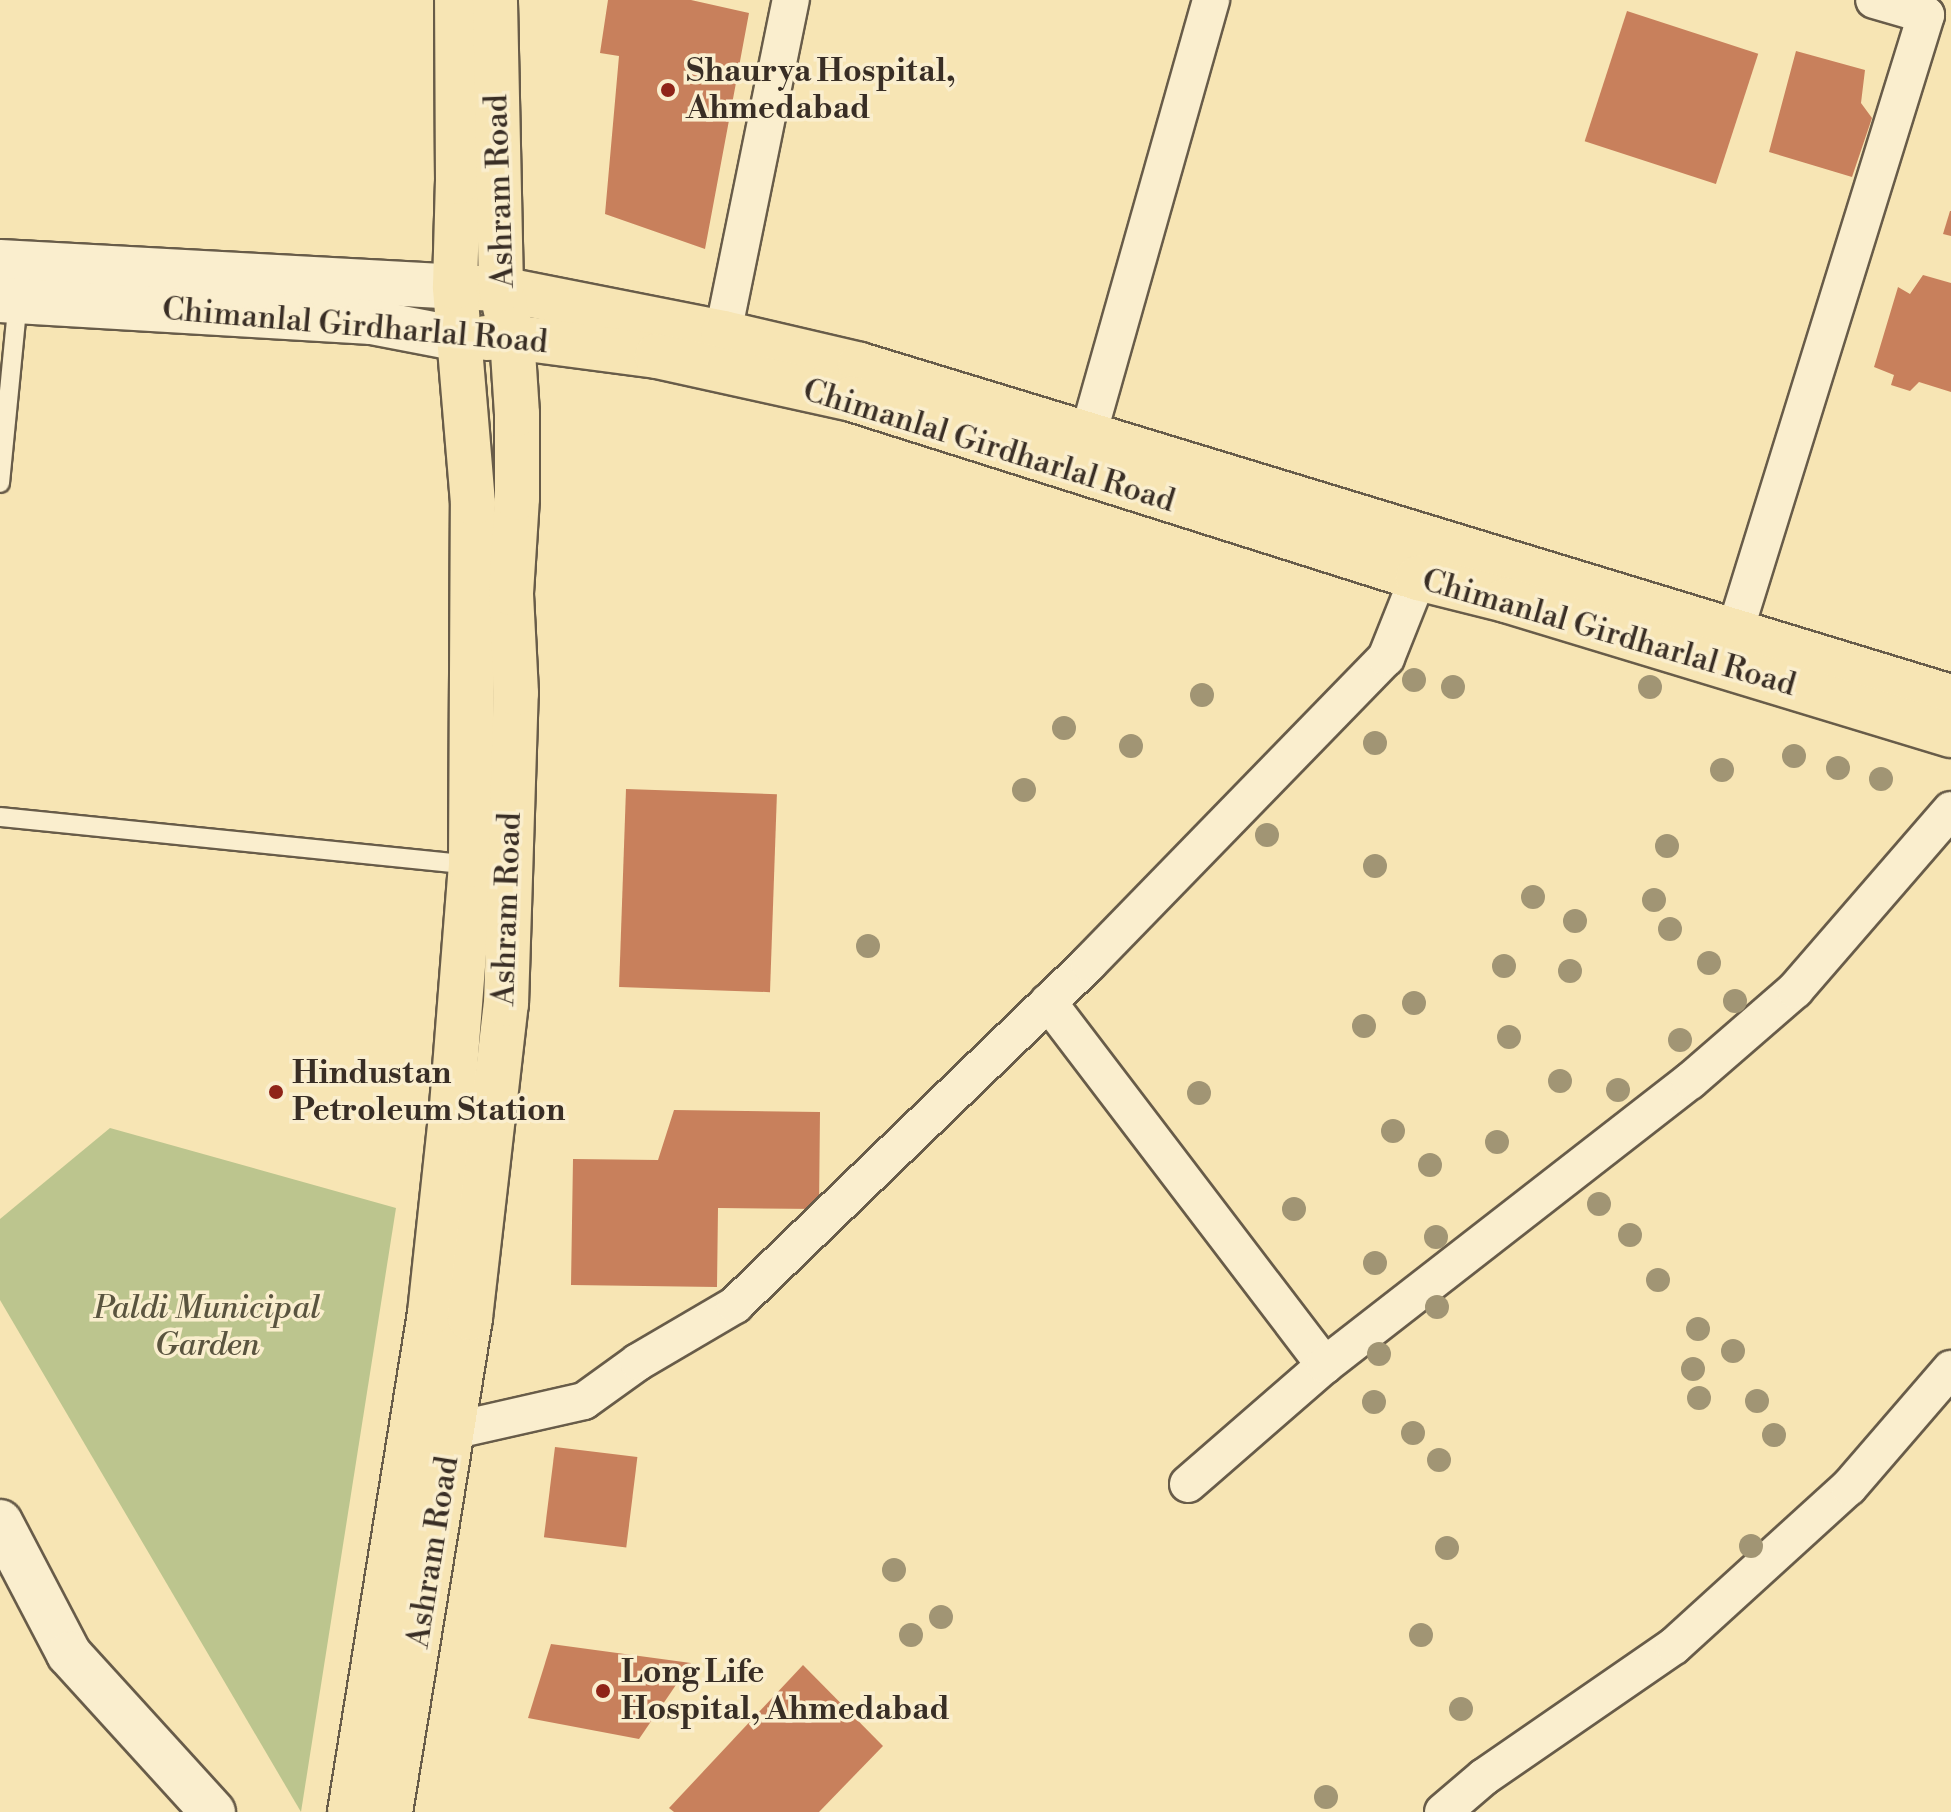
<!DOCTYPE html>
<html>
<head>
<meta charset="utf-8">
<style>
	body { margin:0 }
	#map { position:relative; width:1951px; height:1812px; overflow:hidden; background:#f7e5b4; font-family:"Libre Bodoni",serif }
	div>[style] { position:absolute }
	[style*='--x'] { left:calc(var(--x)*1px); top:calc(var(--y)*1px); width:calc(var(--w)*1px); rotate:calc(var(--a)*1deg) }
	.green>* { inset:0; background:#bcc58e }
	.building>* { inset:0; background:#c8805c; transform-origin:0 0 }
	.roads { filter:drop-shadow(2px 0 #685c49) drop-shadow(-2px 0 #685c49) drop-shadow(0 2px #685c49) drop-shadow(0 -2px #685c49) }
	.service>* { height:18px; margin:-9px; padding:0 9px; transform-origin:9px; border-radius:9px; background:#faeece }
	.minor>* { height:36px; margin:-18px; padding:0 18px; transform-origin:18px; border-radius:18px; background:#faeece }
	.tertiary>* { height:44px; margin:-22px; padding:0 22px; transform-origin:22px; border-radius:22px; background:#faeece }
	.secondary>* { height:44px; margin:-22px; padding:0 22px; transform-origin:22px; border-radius:22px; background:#faeece }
	.primary>* { height:44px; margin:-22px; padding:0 22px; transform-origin:22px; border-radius:22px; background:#f7e5b4 }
	.trees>* { width:24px; height:24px; margin:-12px; border-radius:50%; background:#a19574 }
	.dots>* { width:22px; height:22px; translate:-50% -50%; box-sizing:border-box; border:4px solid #faeece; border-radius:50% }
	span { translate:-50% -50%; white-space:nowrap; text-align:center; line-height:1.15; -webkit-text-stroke:7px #faeece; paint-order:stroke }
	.poi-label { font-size:32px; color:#392e25; font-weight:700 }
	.left { translate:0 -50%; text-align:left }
	.street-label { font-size:32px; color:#392e25 }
	.park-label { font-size:32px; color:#5a543f; font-style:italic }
</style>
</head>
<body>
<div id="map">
	<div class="green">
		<div style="clip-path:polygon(110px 1128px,396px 1208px,301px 1812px,0 1300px,0 1219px)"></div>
	</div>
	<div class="building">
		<div style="clip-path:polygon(608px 0,691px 0,749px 13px,705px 249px,605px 214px,619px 56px,600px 53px)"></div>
		<div style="left:1627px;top:11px;width:138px;height:137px;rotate:18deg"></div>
		<div style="clip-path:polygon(1796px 51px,1865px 70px,1861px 103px,1872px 118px,1852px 177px,1769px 152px)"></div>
		<div style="clip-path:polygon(1950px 211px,1951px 211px,1951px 236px,1943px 234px)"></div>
		<div style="clip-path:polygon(1923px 275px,1951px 283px,1951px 392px,1919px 382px,1910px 391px,1891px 385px,1894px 375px,1874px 367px,1898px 287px,1910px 294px)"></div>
		<div style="left:626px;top:789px;width:151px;height:198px;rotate:2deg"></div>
		<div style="clip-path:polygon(674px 1110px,820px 1112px,819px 1209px,718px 1208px,717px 1287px,571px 1285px,573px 1159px,658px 1160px)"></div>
		<div style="left:555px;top:1447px;width:83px;height:91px;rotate:7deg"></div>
		<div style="clip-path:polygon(551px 1644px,691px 1663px,639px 1739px,528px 1718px)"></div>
		<div style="clip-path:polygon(803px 1665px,883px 1746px,819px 1812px,674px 1812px,669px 1808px)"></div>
	</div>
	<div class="roads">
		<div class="service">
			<div style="--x:0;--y:483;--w:183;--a:-84.4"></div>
			<div style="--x:0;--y:817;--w:473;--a:5.8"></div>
		</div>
		<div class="minor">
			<div style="--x:723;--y:333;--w:340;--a:-78.5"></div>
			<div style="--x:1088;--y:435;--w:452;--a:-74.2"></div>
			<div style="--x:1735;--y:631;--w:645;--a:-72.77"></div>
			<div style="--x:1926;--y:15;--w:54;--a:-163.9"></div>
			<div style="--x:1048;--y:1002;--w:457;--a:52.7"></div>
			<div style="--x:452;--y:1431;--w:135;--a:-12.8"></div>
			<div style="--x:584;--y:1401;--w:67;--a:-35.8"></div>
			<div style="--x:638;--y:1362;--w:113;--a:-30.4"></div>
			<div style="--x:735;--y:1305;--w:492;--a:-44"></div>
			<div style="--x:1089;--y:963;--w:426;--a:-45.8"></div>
			<div style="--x:1386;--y:658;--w:86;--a:-68.2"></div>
			<div style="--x:1188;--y:1484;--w:181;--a:-41"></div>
			<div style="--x:1325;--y:1365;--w:462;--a:-37.9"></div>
			<div style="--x:1690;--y:1081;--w:139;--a:-40.9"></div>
			<div style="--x:1795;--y:990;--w:238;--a:-49.1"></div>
			<div style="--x:1443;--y:1812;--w:54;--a:-40.5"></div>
			<div style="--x:1484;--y:1777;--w:231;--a:-34.6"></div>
			<div style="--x:1674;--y:1646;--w:236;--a:-42.3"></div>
			<div style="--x:1849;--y:1487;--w:156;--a:-49.2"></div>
		</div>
		<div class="tertiary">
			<div style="--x:0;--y:1522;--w:149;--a:62.4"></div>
			<div style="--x:69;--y:1654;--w:214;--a:47.7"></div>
		</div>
		<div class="secondary">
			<div style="--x:0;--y:262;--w:456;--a:3.1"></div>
			<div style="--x:0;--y:300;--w:372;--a:3.4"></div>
			<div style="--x:371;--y:322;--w:90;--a:10.9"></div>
		</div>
		<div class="primary">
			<div style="--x:477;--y:288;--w:24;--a:2"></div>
			<div style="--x:501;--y:289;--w:226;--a:11.2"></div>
			<div style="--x:723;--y:333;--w:141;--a:13.1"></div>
			<div style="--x:860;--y:365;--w:1140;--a:16.93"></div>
			<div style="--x:486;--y:338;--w:26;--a:-2"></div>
			<div style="--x:512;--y:337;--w:146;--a:7.5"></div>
			<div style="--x:657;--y:356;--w:200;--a:12.4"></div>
			<div style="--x:852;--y:399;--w:594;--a:17.55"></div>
			<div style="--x:1418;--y:578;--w:91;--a:14"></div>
			<div style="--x:1506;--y:600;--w:465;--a:16.9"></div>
			<div style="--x:350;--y:1812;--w:505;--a:-80.89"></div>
			<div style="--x:430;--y:1313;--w:208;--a:-83.9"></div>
			<div style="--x:452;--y:1106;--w:242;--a:-85.5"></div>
			<div style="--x:471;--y:865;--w:362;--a:-89.7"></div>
			<div style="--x:473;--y:503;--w:217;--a:-94.8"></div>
			<div style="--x:455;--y:287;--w:105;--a:-88.4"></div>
			<div style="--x:458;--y:182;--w:182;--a:-90.3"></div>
			<div style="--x:390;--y:1812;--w:500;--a:-80.8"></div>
			<div style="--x:470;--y:1318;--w:316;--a:-83.5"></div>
			<div style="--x:506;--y:1004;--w:311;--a:-88.2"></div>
			<div style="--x:516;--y:693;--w:100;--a:-92.9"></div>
			<div style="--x:511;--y:593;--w:95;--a:-86.4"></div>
			<div style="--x:517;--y:498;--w:84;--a:-90"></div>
			<div style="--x:517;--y:414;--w:77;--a:-93.7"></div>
			<div style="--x:512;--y:337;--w:49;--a:-102.9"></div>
			<div style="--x:501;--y:289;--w:289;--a:-91.2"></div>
		</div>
	</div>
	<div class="trees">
		<div style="left:1414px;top:680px"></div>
		<div style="left:1453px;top:687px"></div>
		<div style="left:1650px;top:687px"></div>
		<div style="left:1202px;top:695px"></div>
		<div style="left:1064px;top:728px"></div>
		<div style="left:1375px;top:743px"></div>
		<div style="left:1131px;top:746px"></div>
		<div style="left:1794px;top:756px"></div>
		<div style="left:1838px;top:768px"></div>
		<div style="left:1722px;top:770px"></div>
		<div style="left:1881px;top:779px"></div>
		<div style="left:1024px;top:790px"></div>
		<div style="left:1267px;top:835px"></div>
		<div style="left:1667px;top:846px"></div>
		<div style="left:1375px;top:866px"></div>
		<div style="left:1533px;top:897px"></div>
		<div style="left:1654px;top:900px"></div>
		<div style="left:1575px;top:921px"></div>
		<div style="left:1670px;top:929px"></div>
		<div style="left:868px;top:946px"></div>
		<div style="left:1709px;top:963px"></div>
		<div style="left:1504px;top:966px"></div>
		<div style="left:1570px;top:971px"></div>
		<div style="left:1735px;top:1001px"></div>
		<div style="left:1414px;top:1003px"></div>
		<div style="left:1364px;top:1026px"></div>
		<div style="left:1509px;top:1037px"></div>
		<div style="left:1680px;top:1040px"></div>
		<div style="left:1560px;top:1081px"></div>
		<div style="left:1618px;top:1090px"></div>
		<div style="left:1199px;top:1093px"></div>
		<div style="left:1393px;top:1131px"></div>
		<div style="left:1497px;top:1142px"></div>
		<div style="left:1430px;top:1165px"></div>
		<div style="left:1599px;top:1204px"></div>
		<div style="left:1294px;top:1209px"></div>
		<div style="left:1630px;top:1235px"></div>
		<div style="left:1436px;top:1237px"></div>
		<div style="left:1375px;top:1263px"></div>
		<div style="left:1658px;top:1280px"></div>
		<div style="left:1437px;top:1307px"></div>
		<div style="left:1698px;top:1329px"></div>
		<div style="left:1733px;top:1351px"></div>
		<div style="left:1379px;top:1354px"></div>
		<div style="left:1693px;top:1369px"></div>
		<div style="left:1699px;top:1398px"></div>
		<div style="left:1757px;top:1401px"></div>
		<div style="left:1374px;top:1402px"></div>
		<div style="left:1413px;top:1433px"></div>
		<div style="left:1774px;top:1435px"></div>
		<div style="left:1439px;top:1460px"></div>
		<div style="left:1751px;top:1546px"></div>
		<div style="left:1447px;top:1548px"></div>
		<div style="left:894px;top:1570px"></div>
		<div style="left:941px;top:1617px"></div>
		<div style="left:911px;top:1635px"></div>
		<div style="left:1421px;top:1635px"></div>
		<div style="left:1461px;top:1709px"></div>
		<div style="left:1326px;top:1797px"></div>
	</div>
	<div class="dots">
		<div style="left:668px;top:90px;background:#8f2418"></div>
		<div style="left:276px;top:1092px;background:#8f2418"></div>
		<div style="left:603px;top:1691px;background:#8f2418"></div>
	</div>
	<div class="poi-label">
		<span class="left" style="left:686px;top:90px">Shaurya Hospital,<br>Ahmedabad</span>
		<span class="left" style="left:292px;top:1092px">Hindustan<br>Petroleum Station</span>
		<span class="left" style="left:621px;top:1691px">Long Life<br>Hospital, Ahmedabad</span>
	</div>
	<div class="street-label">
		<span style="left:500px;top:191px;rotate:-92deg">Ashram Road</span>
		<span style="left:355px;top:326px;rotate:5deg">Chimanlal Girdharlal Road</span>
		<span style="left:989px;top:446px;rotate:17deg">Chimanlal Girdharlal Road</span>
		<span style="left:1609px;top:633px;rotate:16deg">Chimanlal Girdharlal Road</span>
		<span style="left:507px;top:909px;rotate:-88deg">Ashram Road</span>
		<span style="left:433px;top:1552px;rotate:-81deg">Ashram Road</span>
	</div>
	<div class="park-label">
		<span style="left:207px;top:1327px">Paldi Municipal<br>Garden</span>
	</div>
</div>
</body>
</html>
